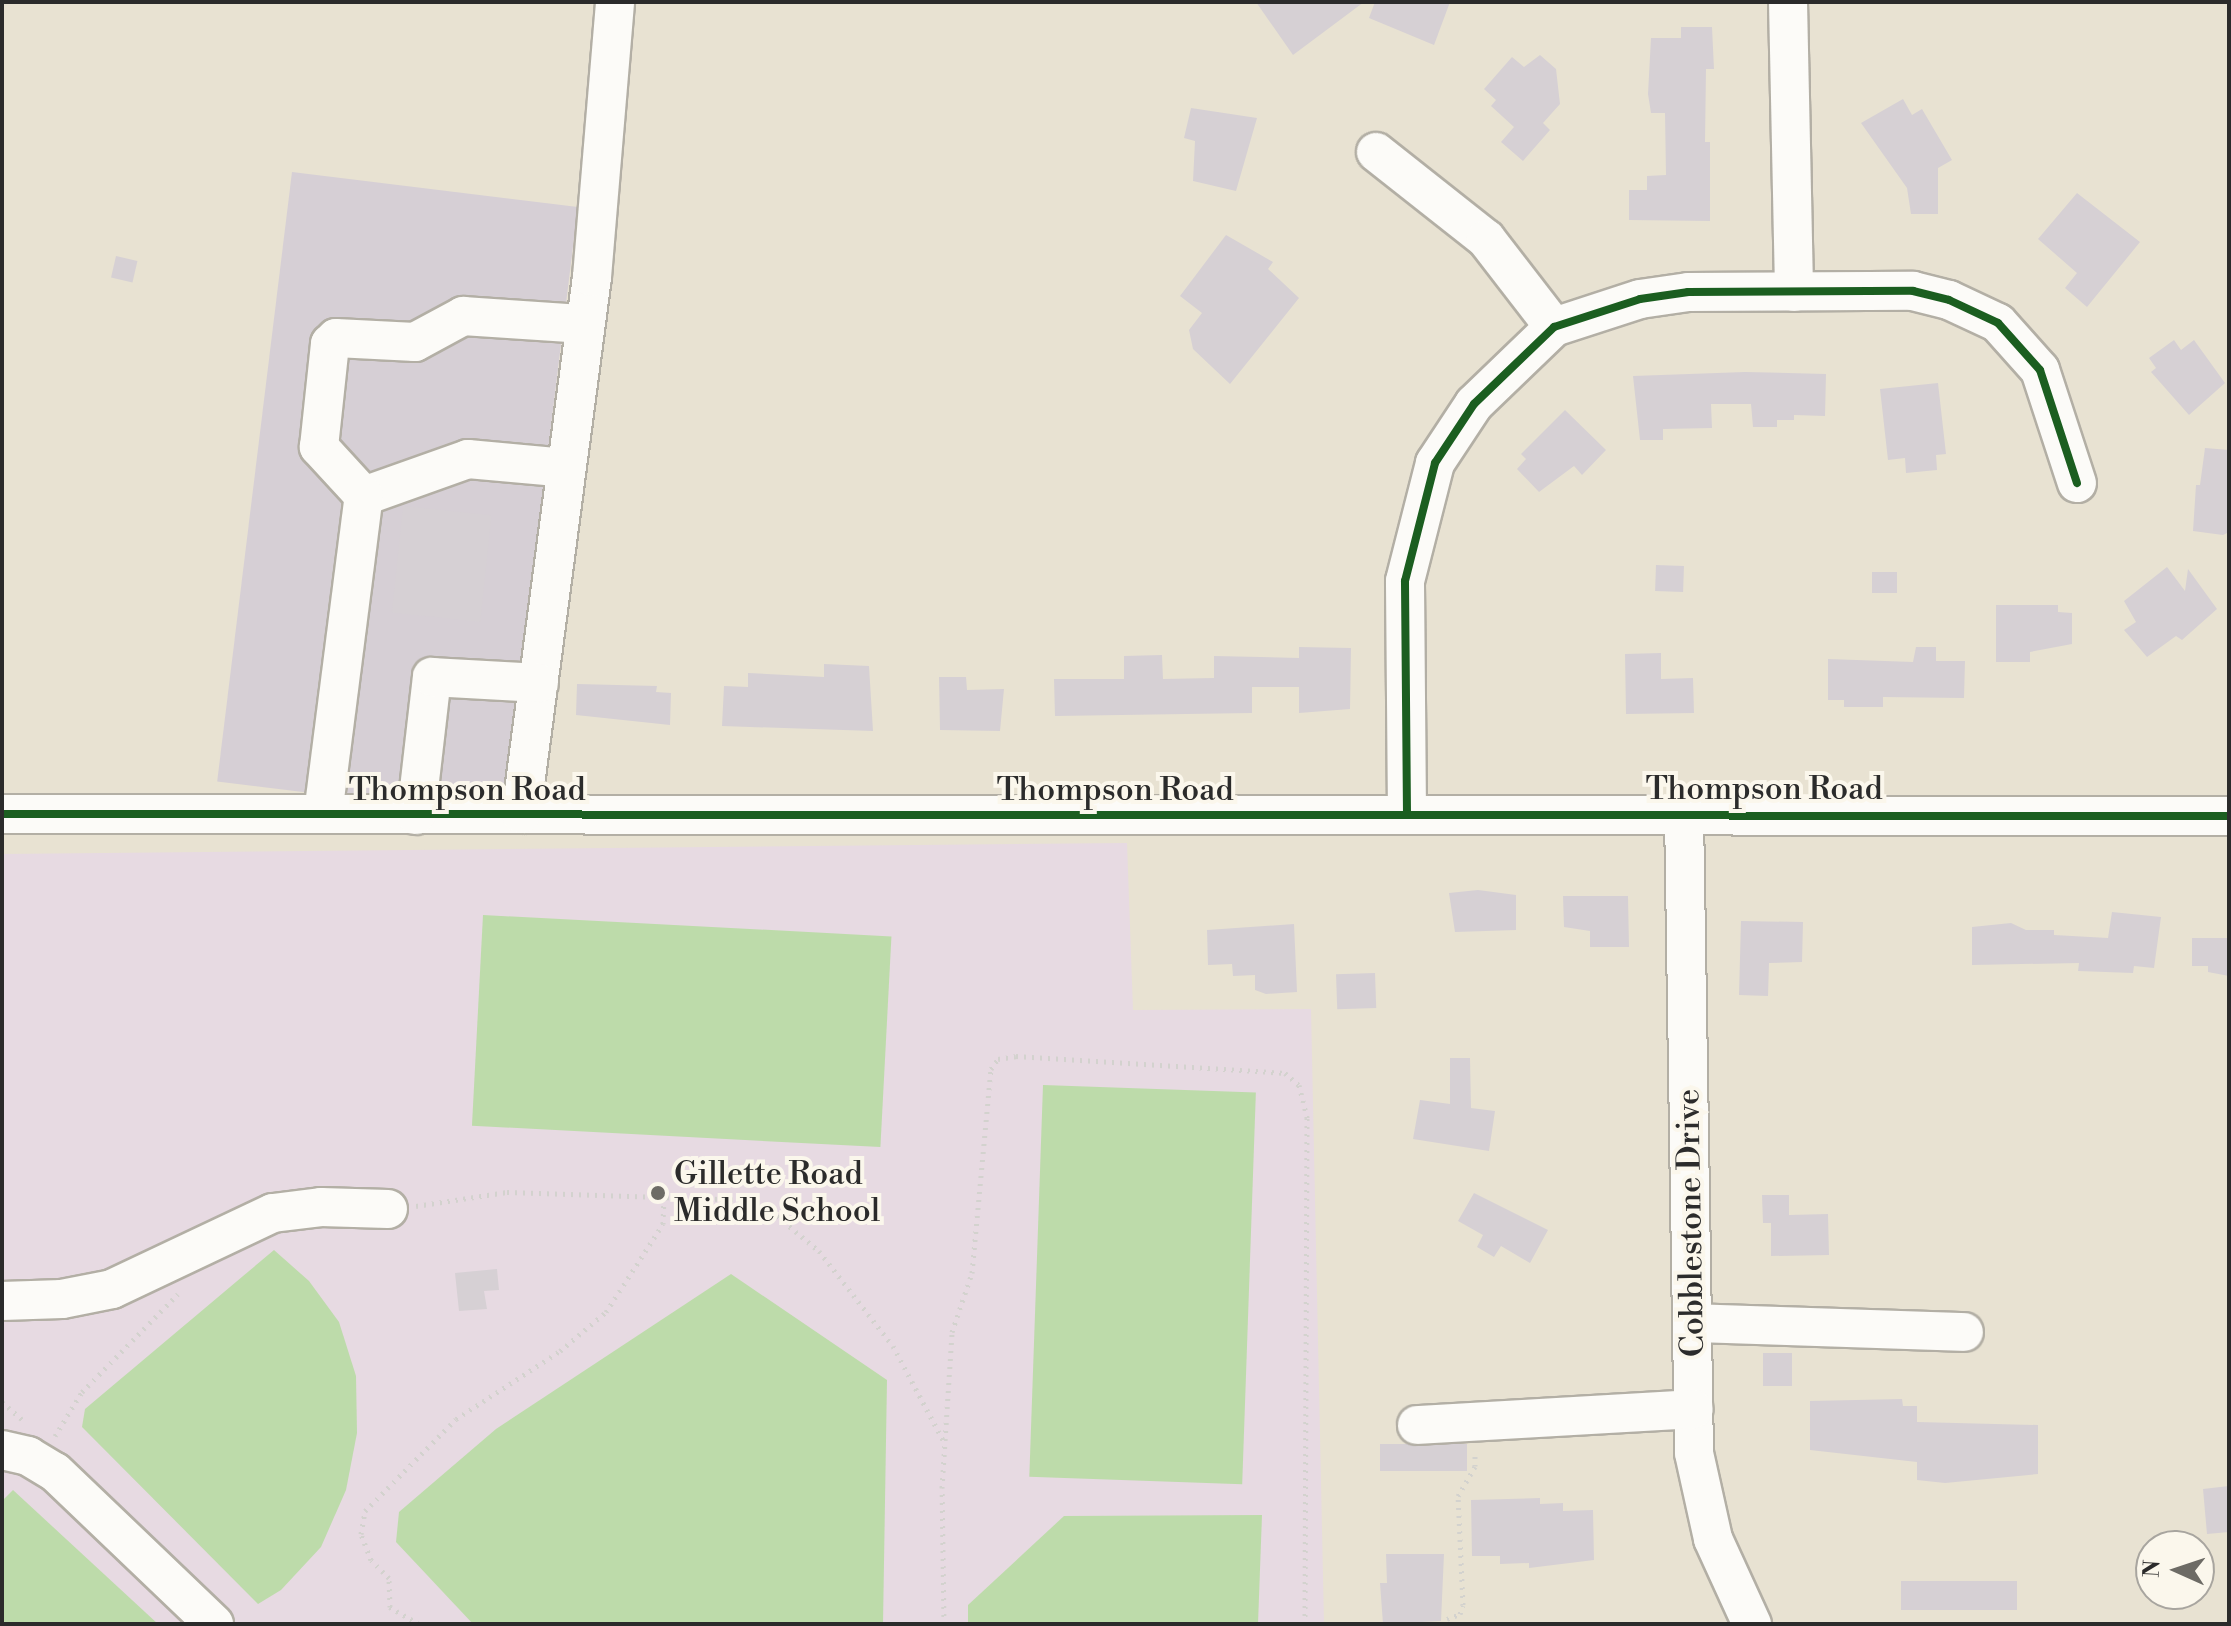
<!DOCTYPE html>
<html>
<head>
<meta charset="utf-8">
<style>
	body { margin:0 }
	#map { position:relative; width:2231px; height:1626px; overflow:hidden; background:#e8e2d2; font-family:"Libre Bodoni",serif }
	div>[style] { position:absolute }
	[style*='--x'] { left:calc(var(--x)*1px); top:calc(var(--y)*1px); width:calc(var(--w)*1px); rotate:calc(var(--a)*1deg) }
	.built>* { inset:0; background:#e7dae2 }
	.industrial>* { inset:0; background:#d6cfd5; transform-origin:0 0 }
	.green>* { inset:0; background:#bddbaa; transform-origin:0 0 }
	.building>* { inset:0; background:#d6d0d4; transform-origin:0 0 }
	.path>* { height:5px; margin-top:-2.5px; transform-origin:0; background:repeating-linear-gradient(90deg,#d3d2ce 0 2px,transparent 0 8px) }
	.roads { filter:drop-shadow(2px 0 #b3afa5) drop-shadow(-2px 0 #b3afa5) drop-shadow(0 2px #b3afa5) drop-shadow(0 -2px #b3afa5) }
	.minor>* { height:38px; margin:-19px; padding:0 19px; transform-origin:19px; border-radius:19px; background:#fcfbf8 }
	.cycleway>* { height:8px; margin:-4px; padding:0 4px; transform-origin:4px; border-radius:4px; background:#1b5e20 }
	.dots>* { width:22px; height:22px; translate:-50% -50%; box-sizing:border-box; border:4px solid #fbf7ec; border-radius:50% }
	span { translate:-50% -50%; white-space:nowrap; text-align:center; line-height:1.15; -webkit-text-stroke:8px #fbf7ec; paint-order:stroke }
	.street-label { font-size:32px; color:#2b2b2b }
	.poi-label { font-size:32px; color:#2b2b2b }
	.left { translate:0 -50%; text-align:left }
	.frame { position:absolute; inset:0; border:4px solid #2b2b2b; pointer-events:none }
	.north { position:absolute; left:2135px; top:1530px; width:80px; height:80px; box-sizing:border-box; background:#fbf7ec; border:2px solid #a8a59f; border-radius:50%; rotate:273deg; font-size:22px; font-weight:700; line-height:32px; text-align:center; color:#2b2b2b }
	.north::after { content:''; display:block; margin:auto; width:28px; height:36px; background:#6d6b65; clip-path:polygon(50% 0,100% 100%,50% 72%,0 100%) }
</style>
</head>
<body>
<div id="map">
	<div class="built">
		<div style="clip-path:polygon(1127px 843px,1133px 1010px,1311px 1009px,1324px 1624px,2px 1624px,2px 854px)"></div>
	</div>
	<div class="industrial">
		<div style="left:292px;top:172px;width:288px;height:614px;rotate:7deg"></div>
	</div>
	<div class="green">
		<div style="left:483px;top:915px;width:409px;height:211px;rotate:3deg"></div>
		<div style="left:1043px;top:1085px;width:213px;height:392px;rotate:2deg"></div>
		<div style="clip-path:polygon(274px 1250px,309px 1281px,339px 1322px,356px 1376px,357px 1433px,346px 1490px,321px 1547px,281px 1590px,258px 1604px,82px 1427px,85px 1409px)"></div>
		<div style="clip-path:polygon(731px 1274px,887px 1380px,883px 1624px,473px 1624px,396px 1542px,399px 1512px,496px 1429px)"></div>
		<div style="clip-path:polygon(13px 1490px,158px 1624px,2px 1624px,2px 1501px)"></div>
		<div style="clip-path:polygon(1262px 1515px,1258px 1624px,968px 1624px,968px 1605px,1064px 1516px)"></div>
	</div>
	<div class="building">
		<div style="clip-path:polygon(1256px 2px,1364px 2px,1293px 55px)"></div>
		<div style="clip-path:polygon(1375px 2px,1450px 2px,1434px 45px,1369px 18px)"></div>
		<div style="clip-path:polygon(1681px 27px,1712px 27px,1714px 69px,1706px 69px,1705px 142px,1710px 142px,1710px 221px,1629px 220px,1629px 190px,1647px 190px,1647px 176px,1666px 175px,1665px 113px,1651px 113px,1648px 94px,1651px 38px,1681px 38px)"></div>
		<div style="clip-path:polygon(1540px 55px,1556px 69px,1560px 104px,1543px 123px,1550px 130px,1523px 161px,1501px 142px,1514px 127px,1491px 106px,1496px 100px,1484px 89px,1512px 57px,1524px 67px)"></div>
		<div style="clip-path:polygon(1903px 99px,1912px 115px,1922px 109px,1952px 160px,1938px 168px,1938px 214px,1911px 214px,1907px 188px,1861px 123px)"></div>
		<div style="clip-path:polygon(1191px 108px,1257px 118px,1236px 191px,1193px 181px,1195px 141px,1184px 138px)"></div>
		<div style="clip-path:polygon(2077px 193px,2140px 242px,2087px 307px,2065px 288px,2077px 273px,2038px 239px)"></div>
		<div style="clip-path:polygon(1226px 235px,1273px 262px,1268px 269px,1299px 298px,1230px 384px,1193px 349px,1189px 330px,1202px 313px,1180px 296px)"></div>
		<div style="left:116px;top:256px;width:22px;height:22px;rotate:13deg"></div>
		<div style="clip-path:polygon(2174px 340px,2181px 350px,2194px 340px,2225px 383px,2189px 415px,2151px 372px,2156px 368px,2149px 358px)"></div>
		<div style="clip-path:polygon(1745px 372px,1826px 374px,1825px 416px,1794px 415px,1794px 420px,1777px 420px,1777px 427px,1753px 427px,1751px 404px,1711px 404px,1712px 428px,1663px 429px,1663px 440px,1640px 440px,1633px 376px)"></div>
		<div style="clip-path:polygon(1938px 383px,1946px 454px,1936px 455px,1937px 470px,1906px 473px,1905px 458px,1888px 460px,1880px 389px)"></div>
		<div style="clip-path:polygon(1565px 410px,1606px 450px,1582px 475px,1574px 466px,1539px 492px,1517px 469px,1526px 459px,1521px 454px)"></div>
		<div style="clip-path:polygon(2205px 448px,2229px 450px,2229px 532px,2223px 535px,2193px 531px,2196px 485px,2200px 485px)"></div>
		<div style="left:403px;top:506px;width:89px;height:107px;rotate:6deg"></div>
		<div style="left:1656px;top:565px;width:28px;height:26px;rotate:2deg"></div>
		<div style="clip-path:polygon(2167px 567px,2185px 591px,2188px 569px,2217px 609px,2182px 640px,2176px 636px,2147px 657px,2124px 630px,2136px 622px,2124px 601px)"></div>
		<div style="left:1872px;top:572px;width:25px;height:21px"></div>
		<div style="clip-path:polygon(1996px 605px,2058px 605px,2058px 612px,2072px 613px,2072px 644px,2030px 652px,2030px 662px,1996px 662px)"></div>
		<div style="clip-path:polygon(1299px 647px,1351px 648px,1350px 709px,1299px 713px,1299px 687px,1252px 687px,1252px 713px,1055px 716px,1054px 679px,1124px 679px,1124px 656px,1162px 655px,1163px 679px,1214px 678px,1214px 656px,1299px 658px)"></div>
		<div style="clip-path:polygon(1916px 647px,1936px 647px,1936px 661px,1965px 661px,1964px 698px,1883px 697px,1883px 707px,1844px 707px,1844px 700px,1828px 700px,1828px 659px,1913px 662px)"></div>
		<div style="clip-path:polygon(1661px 653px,1661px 679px,1693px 678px,1694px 713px,1626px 714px,1625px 654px)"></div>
		<div style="clip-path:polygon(824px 664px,869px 666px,873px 731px,722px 726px,724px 686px,748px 687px,748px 673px,824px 677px)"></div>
		<div style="clip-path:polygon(939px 677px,966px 677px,967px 690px,1004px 689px,1000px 731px,940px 730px)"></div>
		<div style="clip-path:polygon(577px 684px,657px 686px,656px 692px,671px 693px,670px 725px,576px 715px)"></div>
		<div style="clip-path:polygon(1478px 890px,1516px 895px,1516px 930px,1455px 932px,1449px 893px)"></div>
		<div style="clip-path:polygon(1563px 896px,1628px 896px,1629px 947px,1590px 947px,1590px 931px,1564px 927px)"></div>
		<div style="clip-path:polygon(2112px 912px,2161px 917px,2154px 968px,2134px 966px,2133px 973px,2078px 971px,2079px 963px,1972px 965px,1972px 927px,2011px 923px,2026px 930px,2054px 930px,2054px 935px,2108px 938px)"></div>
		<div style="clip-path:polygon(1741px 921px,1803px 922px,1802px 962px,1769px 963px,1768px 996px,1739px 995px)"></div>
		<div style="clip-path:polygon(1294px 924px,1297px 992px,1266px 994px,1255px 990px,1255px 975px,1233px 976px,1232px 964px,1208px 965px,1207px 930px)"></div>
		<div style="clip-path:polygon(2192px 938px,2229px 938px,2229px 976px,2208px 972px,2208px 966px,2192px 966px)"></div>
		<div style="left:1375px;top:973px;width:35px;height:39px;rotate:88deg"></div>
		<div style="clip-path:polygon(1450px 1058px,1470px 1058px,1471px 1108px,1495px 1111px,1489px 1151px,1413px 1139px,1420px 1100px,1450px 1104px)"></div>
		<div style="clip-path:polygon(1474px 1193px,1548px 1230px,1530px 1263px,1501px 1246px,1494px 1257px,1477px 1247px,1483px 1235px,1458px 1221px)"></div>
		<div style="clip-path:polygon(1762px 1195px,1789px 1195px,1789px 1215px,1828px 1214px,1829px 1255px,1771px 1256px,1771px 1223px,1763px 1223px)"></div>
		<div style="clip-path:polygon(497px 1269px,499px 1290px,484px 1291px,487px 1309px,459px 1311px,455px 1273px)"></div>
		<div style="left:1763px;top:1353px;width:29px;height:33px"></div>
		<div style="clip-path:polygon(1902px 1399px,1903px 1406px,1917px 1406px,1917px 1422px,2038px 1425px,2038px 1474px,1945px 1483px,1917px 1480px,1917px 1462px,1810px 1450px,1810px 1401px)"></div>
		<div style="left:1467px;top:1444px;width:27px;height:87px;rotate:90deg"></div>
		<div style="clip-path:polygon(2229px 1486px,2229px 1532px,2207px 1534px,2203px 1489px)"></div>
		<div style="clip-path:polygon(1540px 1498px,1540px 1504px,1563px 1503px,1563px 1511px,1593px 1510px,1594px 1560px,1529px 1568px,1529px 1563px,1500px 1564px,1500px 1556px,1472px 1556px,1471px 1500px)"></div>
		<div style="clip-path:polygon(1386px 1554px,1444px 1554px,1441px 1621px,1383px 1624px,1380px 1583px,1387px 1583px)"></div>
		<div style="left:1901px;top:1581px;width:116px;height:29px"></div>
	</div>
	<div class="path">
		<div style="--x:416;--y:1206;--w:92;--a:-8.7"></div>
		<div style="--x:507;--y:1192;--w:237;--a:1.9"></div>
		<div style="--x:744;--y:1200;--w:37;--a:26"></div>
		<div style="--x:777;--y:1216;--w:55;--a:39.8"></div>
		<div style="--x:819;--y:1251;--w:120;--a:52.1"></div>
		<div style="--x:893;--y:1346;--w:109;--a:62"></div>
		<div style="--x:2;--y:1402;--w:30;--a:41"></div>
		<div style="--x:55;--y:1436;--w:52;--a:-58.5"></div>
		<div style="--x:82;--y:1392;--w:137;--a:-45.6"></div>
		<div style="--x:1447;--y:1619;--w:14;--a:-21"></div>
		<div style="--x:1460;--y:1614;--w:9;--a:-72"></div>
		<div style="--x:1463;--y:1605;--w:109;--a:-92.6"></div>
		<div style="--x:1458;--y:1496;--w:34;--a:-60"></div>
		<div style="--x:1475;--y:1466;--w:14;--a:-90"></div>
		<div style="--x:419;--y:1624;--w:34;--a:-150"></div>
		<div style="--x:390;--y:1607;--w:29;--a:-92"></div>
		<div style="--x:389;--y:1578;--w:25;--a:-135"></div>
		<div style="--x:371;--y:1560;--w:28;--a:-111"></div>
		<div style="--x:361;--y:1534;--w:23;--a:-80"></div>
		<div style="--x:365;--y:1511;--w:129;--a:-45.3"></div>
		<div style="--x:456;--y:1419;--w:124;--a:-33.2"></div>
		<div style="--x:560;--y:1351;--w:60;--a:-40.3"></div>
		<div style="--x:606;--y:1312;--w:105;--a:-57.1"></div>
		<div style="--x:663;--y:1224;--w:27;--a:-88"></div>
		<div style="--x:944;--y:1624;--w:136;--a:-90.8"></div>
		<div style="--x:942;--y:1488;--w:156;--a:-86.3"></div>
		<div style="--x:952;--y:1332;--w:62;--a:-71.3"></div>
		<div style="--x:972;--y:1273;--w:205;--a:-84.7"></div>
		<div style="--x:991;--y:1069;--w:12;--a:-55"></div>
		<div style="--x:998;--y:1059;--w:18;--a:-9"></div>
		<div style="--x:1016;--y:1056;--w:270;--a:3.6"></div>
		<div style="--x:1285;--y:1073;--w:18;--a:41"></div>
		<div style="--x:1299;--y:1085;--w:34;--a:76"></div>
		<div style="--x:1307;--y:1118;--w:506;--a:90.23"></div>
	</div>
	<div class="roads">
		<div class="minor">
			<div style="--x:1788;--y:2;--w:290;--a:88.8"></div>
			<div style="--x:1376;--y:152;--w:140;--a:38.3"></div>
			<div style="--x:1486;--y:239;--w:111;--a:52.3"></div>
			<div style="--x:364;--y:496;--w:110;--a:-19.6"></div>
			<div style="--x:468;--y:459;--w:98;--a:5.2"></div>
			<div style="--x:1684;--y:812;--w:641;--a:89.11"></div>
			<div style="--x:1694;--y:1453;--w:88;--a:77.5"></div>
			<div style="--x:1713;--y:1539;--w:94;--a:65.4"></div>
			<div style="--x:1407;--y:813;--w:232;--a:-90.5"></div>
			<div style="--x:1405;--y:581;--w:122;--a:-75.7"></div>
			<div style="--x:1435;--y:463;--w:71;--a:-56.5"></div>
			<div style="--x:1474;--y:404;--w:111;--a:-43.9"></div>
			<div style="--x:1554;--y:327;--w:90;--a:-18"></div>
			<div style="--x:1640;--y:299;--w:49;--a:-8.3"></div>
			<div style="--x:1688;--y:292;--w:225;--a:-0.3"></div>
			<div style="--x:1913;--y:291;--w:37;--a:14"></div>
			<div style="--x:1949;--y:300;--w:54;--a:25.1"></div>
			<div style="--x:1998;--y:323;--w:63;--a:48.2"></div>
			<div style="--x:2040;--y:370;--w:119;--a:71.9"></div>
			<div style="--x:2;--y:814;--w:2227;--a:0.05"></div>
			<div style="--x:323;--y:814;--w:321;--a:-82.7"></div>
			<div style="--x:364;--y:496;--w:67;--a:-132.6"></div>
			<div style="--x:319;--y:447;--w:104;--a:-83.9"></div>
			<div style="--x:330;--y:344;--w:8;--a:-45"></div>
			<div style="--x:336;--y:338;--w:79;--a:2.9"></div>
			<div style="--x:415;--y:342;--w:55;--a:-28.4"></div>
			<div style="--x:463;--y:316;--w:122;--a:3.8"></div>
			<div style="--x:521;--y:814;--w:542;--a:-82.47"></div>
			<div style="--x:592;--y:277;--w:276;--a:-85.2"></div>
			<div style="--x:416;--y:815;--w:139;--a:-83.4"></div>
			<div style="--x:432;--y:677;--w:107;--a:3.2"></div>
			<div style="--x:2;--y:1301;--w:60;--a:-1.9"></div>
			<div style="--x:62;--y:1299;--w:51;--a:-11.3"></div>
			<div style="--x:112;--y:1289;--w:178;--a:-25.3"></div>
			<div style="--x:273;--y:1213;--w:48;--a:-7.1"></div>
			<div style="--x:321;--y:1207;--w:67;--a:1.7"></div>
			<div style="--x:1693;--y:1323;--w:271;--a:1.9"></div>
			<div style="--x:1417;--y:1425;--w:277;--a:-3.3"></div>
			<div style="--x:2;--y:1450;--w:27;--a:13"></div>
			<div style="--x:28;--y:1456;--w:31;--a:31"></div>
			<div style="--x:55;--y:1472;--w:220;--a:43.7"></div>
		</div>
	</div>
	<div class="cycleway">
		<div style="--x:1407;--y:813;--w:232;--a:-90.5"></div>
		<div style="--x:1405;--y:581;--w:122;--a:-75.7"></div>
		<div style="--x:1435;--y:463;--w:71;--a:-56.5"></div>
		<div style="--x:1474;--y:404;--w:111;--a:-43.9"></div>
		<div style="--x:1554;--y:327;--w:90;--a:-18"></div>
		<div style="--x:1640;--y:299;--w:49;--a:-8.3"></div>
		<div style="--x:1688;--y:292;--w:225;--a:-0.3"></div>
		<div style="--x:1913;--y:291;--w:37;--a:14"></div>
		<div style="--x:1949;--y:300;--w:54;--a:25.1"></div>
		<div style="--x:1998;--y:323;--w:63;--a:48.2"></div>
		<div style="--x:2040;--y:370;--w:119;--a:71.9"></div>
		<div style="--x:2;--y:814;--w:2227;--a:0.05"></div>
	</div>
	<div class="dots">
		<div style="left:658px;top:1193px;background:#6d6b65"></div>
	</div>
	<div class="street-label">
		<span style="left:1764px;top:789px">Thompson Road</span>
		<span style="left:467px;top:790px">Thompson Road</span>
		<span style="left:1115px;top:790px">Thompson Road</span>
		<span style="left:1691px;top:1223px;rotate:-91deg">Cobblestone Drive</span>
	</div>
	<div class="poi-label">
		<span class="left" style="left:674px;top:1193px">Gillette Road<br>Middle School</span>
	</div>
	<div class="frame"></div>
	<div class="north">N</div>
</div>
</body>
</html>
